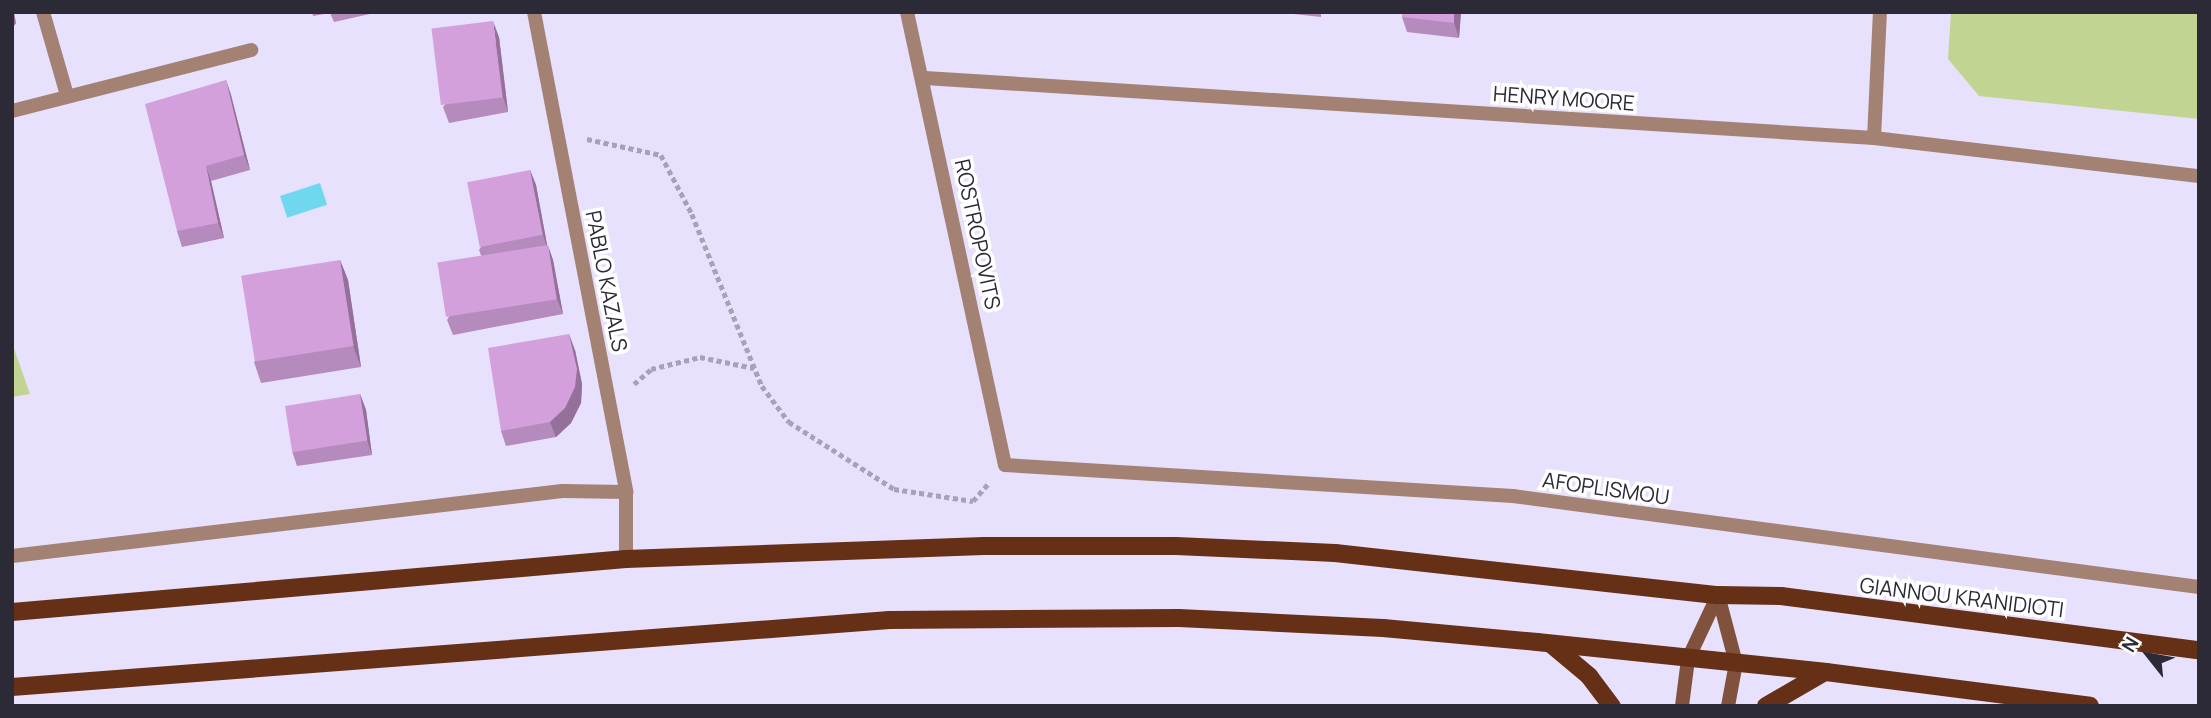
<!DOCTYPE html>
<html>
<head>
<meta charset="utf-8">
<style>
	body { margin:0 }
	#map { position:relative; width:2211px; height:718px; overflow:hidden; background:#e8e1fe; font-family:Manrope,sans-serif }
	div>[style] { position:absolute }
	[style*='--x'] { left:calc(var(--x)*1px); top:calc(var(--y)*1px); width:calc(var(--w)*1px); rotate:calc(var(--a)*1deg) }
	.green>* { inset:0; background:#c2d492 }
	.water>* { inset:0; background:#70d8ee; transform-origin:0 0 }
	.path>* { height:4.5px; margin-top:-2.25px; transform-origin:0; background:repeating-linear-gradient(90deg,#a8a2b9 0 5px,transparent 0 8.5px) }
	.lane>* { height:14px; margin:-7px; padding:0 7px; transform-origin:7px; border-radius:7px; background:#a38274 }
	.street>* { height:14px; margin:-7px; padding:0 7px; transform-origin:7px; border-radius:7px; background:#a38274 }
	.secondary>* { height:14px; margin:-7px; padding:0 7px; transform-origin:7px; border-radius:7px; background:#80523e }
	.primary>* { height:18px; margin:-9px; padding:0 9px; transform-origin:9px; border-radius:9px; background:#663016 }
	.wall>* { inset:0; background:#b58abd }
	.shaded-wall>* { inset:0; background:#94709a }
	.building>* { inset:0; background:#d3a0dc; transform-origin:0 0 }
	span { translate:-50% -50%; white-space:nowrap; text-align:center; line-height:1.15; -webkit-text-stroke:7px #fff; paint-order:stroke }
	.street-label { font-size:21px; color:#2d2a37 }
	.frame { position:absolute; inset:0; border:14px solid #2d2a37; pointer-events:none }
	.north { position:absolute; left:2113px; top:620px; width:70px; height:70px; -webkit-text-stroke:5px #fff; paint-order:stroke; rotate:301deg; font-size:19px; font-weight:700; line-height:28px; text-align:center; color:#2d2a37 }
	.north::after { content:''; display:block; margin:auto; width:24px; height:32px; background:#2d2a37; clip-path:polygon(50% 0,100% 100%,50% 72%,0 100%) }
</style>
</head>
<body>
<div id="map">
	<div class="green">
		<div style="clip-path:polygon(1951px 12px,2199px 12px,2199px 119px,1979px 96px,1948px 59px)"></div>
		<div style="clip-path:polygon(12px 343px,30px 394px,12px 397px)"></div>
	</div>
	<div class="water">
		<div style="left:320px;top:183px;width:23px;height:42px;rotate:72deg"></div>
	</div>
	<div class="path">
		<div style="--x:587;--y:139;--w:76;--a:12.2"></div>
		<div style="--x:661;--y:155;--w:67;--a:62.3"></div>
		<div style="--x:692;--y:214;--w:186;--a:67.9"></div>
		<div style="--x:762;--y:386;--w:45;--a:53.1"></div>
		<div style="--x:789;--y:422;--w:125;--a:32.5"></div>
		<div style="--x:894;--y:489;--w:80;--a:8.6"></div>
		<div style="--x:973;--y:501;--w:23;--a:-49"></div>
		<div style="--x:634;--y:384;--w:23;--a:-41"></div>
		<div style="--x:651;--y:369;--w:50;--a:-13.8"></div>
		<div style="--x:700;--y:357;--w:55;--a:11.5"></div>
	</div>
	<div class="lane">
		<div style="--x:12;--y:556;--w:554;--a:-6.74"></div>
		<div style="--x:562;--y:491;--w:64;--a:0.9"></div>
	</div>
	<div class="street">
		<div style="--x:43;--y:12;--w:86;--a:73.9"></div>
		<div style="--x:534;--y:12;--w:489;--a:79.1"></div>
		<div style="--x:626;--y:492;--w:67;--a:90"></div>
		<div style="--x:907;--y:12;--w:463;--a:77.8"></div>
		<div style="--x:1005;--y:465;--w:509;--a:3.49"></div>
		<div style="--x:1513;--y:496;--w:692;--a:7.56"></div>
		<div style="--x:925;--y:78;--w:951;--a:3.62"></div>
		<div style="--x:1874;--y:138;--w:327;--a:6.7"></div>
		<div style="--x:12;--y:111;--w:247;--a:-14.3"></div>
		<div style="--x:1874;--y:138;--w:126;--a:-87.3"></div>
	</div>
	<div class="secondary">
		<div style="--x:1718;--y:595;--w:70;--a:75.2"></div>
		<div style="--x:1736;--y:663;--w:44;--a:100.5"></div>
		<div style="--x:1682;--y:706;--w:47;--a:-82.7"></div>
		<div style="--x:1688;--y:659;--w:71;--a:-64.9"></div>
	</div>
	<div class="primary">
		<div style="--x:12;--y:612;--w:616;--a:-4.93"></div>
		<div style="--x:626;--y:559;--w:358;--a:-2.1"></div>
		<div style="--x:984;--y:546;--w:192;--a:0"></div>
		<div style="--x:1176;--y:546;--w:159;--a:2.5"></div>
		<div style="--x:1335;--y:553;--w:385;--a:6.3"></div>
		<div style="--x:1718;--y:595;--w:63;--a:0.9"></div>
		<div style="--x:1781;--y:596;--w:421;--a:7.4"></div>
		<div style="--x:1551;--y:644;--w:50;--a:40.1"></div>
		<div style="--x:1589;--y:676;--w:38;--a:53"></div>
		<div style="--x:12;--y:687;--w:880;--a:-4.37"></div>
		<div style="--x:889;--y:620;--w:290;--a:-0.4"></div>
		<div style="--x:1179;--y:618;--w:204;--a:2.8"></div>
		<div style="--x:1383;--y:628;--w:155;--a:5.2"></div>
		<div style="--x:1537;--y:642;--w:291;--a:5.9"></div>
		<div style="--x:1826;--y:672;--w:266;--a:7.3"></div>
		<div style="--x:1766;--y:706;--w:66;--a:-30.1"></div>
	</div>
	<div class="wall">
		<div style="clip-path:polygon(312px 12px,370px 12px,370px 14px,334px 22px,330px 13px,313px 16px)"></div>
		<div style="clip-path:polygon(1275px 12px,1321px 12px,1321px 17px)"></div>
		<div style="clip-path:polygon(1461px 12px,1459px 38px,1407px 32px,1402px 17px)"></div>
		<div style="clip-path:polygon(499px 37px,508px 112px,449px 123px,443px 107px)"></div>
		<div style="clip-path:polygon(226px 80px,231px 95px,250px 170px,211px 181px,224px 238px,182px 247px,177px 231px)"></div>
		<div style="clip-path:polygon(530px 170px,536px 185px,547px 245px,553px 260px,563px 314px,453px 335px,447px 320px,482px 258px,479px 250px)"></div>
		<div style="clip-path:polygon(340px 260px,348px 280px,361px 367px,261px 383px,254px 362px)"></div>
		<div style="clip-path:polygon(575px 350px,582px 384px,581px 403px,571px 423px,556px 437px,506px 446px,501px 431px)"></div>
		<div style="clip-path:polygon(360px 394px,366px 410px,372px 455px,297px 466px,292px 451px)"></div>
	</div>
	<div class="shaded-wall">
		<div style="clip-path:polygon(12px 12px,14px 12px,16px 23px,12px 29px)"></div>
		<div style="clip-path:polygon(1454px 12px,1461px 12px,1459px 38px,1454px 23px)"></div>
		<div style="clip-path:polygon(493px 21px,499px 37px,508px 112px,503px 97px)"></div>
		<div style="clip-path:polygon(226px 80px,231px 95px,250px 170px,244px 155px)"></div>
		<div style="clip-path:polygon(206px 166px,211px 181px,224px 238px,218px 223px)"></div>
		<div style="clip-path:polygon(530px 170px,536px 185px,548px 250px,543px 235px)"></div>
		<div style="clip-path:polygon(548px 245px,553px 260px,563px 314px,557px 299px)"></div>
		<div style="clip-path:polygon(340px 260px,348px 280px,361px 367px,353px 346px)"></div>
		<div style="clip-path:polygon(569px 334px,575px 350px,582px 384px,581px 403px,571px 423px,556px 437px,550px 422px)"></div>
		<div style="clip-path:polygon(360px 394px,366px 410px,372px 455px,367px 440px)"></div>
	</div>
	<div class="building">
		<div style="clip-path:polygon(1402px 12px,1454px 12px,1454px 23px,1402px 17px)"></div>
		<div style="left:493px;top:21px;width:77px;height:62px;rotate:83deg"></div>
		<div style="clip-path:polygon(226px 80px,244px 155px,206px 166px,218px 223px,177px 231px,145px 104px)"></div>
		<div style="left:530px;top:170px;width:66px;height:64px;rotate:79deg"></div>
		<div style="left:548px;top:245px;width:55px;height:112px;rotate:81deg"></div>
		<div style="left:340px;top:260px;width:87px;height:100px;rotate:81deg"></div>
		<div style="clip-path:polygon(569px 334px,577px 369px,575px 387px,565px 408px,550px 422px,501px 431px,488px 348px)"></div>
		<div style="left:360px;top:394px;width:47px;height:76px;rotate:81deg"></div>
	</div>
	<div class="street-label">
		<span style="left:1564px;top:98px;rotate:4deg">HENRY MOORE</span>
		<span style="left:978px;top:234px;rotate:78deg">ROSTROPOVITS</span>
		<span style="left:607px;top:281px;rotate:79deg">PABLO KAZALS</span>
		<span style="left:1606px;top:488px;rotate:8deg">AFOPLISMOU</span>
		<span style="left:1962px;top:597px;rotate:7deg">GIANNOU KRANIDIOTI</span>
	</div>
	<div class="frame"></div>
	<div class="north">N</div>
</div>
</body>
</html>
